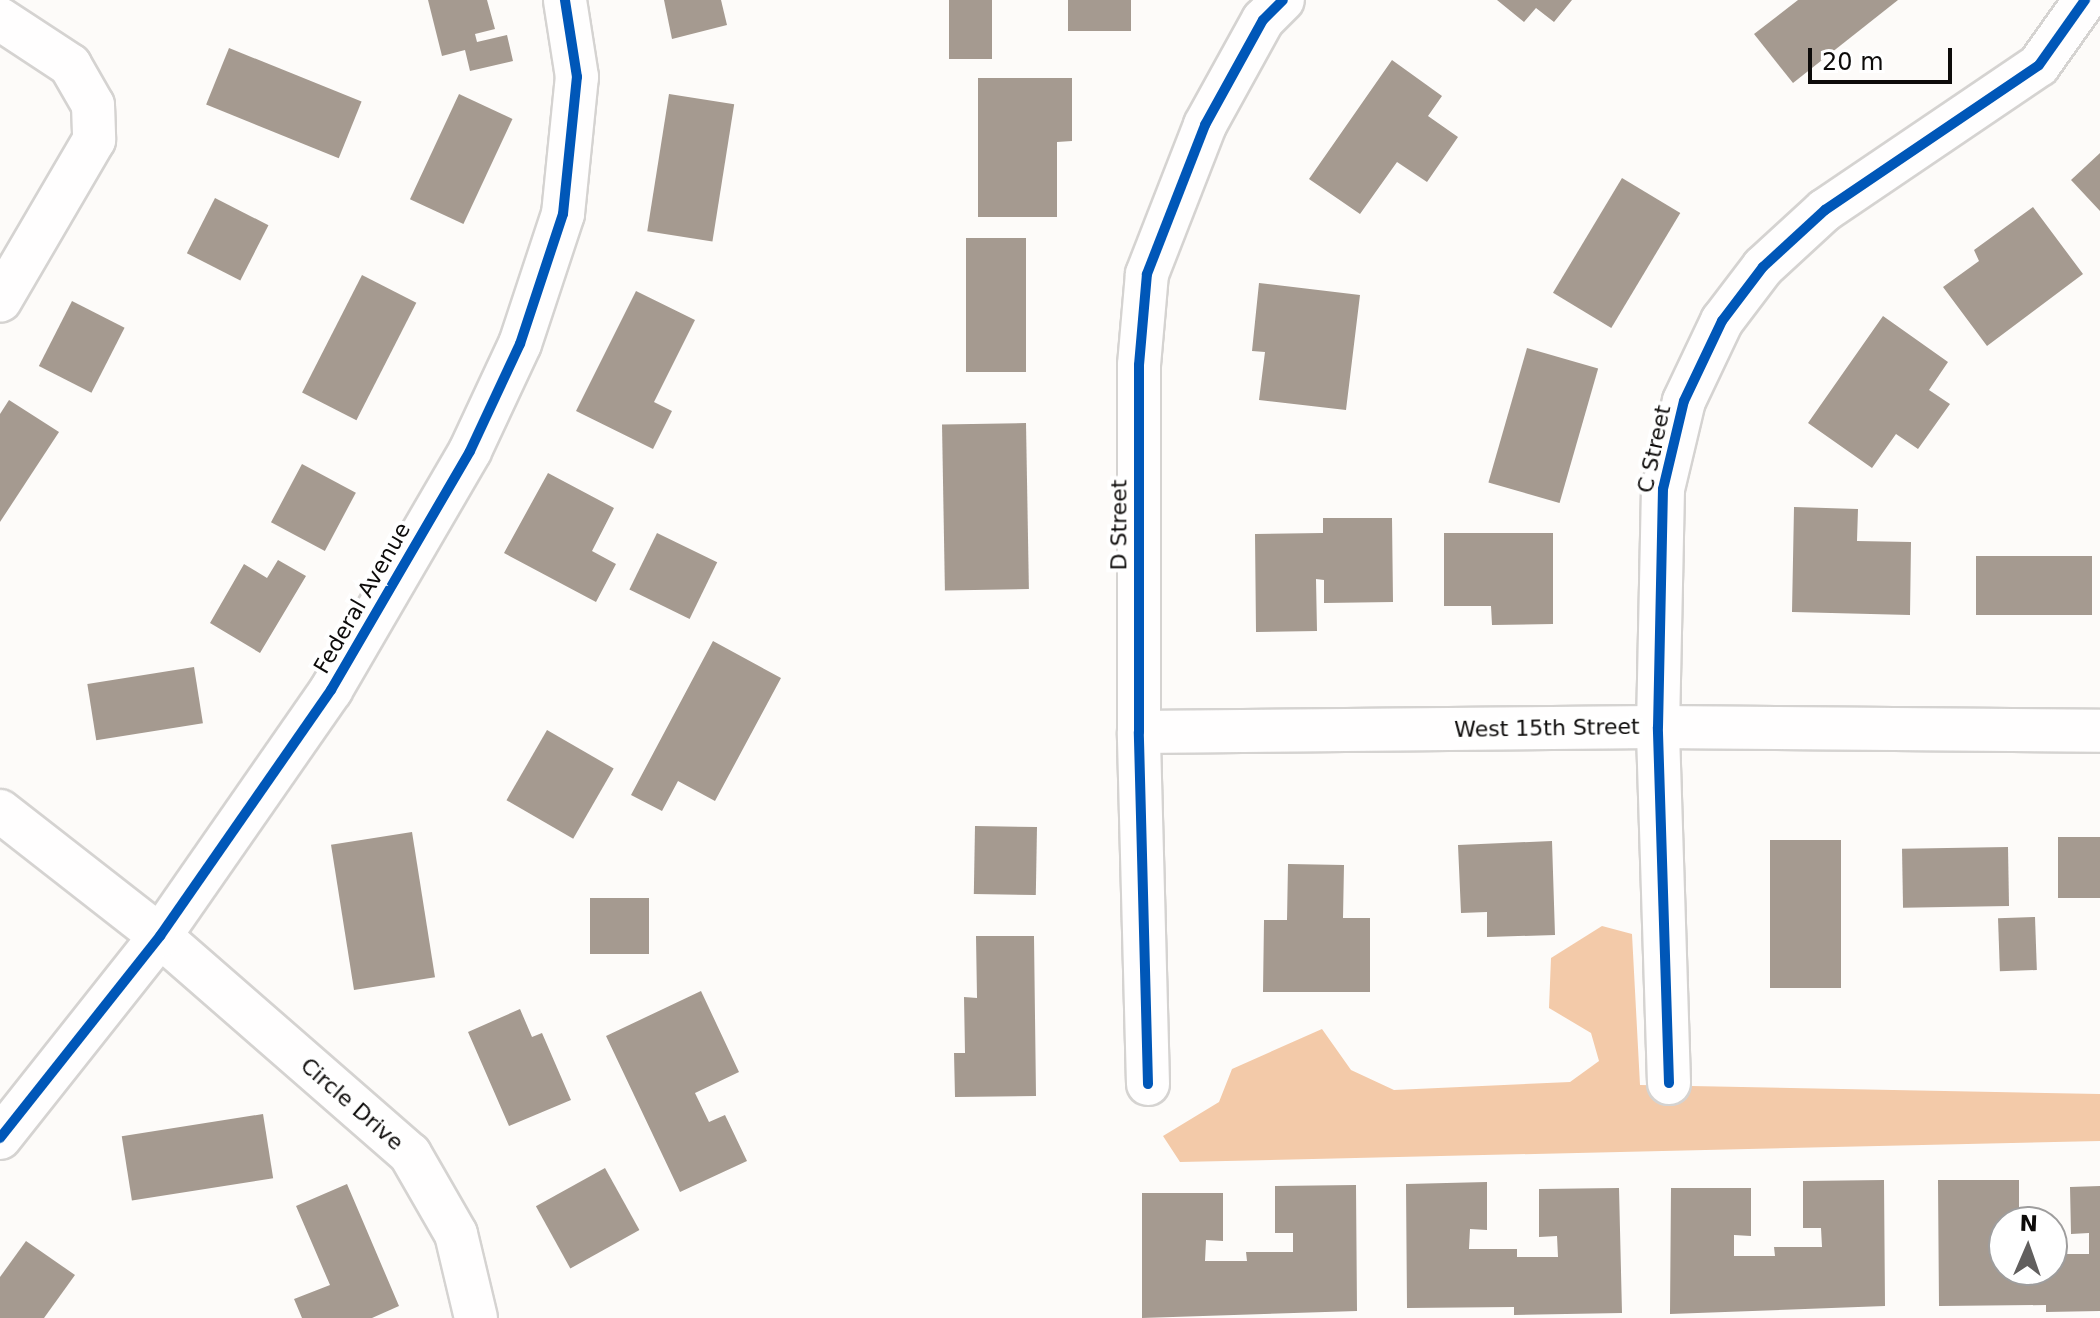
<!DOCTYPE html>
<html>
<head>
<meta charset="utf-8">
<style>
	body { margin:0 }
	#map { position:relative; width:2100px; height:1318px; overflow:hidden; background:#fdfbf9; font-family:"DejaVu Sans",sans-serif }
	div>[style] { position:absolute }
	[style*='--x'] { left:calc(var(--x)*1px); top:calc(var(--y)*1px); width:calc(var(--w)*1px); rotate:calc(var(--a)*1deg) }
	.forest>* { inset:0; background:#f3caa9 }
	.building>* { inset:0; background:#a59a90; transform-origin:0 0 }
	.roads { filter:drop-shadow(2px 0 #d5d3d1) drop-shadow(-2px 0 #d5d3d1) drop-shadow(0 2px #d5d3d1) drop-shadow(0 -2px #d5d3d1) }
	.street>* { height:42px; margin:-21px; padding:0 21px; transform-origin:21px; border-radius:21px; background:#fffefe }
	.cycleway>* { height:10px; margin:-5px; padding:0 5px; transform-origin:5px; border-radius:5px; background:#0057b8 }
	span { translate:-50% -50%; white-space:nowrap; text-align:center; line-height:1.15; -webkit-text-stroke:8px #fff; paint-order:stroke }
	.street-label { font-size:22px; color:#0d0b0a }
	.north { position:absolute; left:1988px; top:1206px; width:80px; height:80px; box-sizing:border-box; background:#fff; border:2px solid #9e9d9d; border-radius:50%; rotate:2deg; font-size:22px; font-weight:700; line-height:32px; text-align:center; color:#0d0b0a }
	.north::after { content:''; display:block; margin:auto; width:28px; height:36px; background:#615f5e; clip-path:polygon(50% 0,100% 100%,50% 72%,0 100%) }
	.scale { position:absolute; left:1808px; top:48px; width:144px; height:36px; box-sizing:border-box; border:4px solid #0d0b0a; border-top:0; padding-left:10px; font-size:24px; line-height:28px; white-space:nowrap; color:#0d0b0a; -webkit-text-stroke:6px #fff; paint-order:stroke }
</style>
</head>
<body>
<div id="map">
	<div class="forest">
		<div style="clip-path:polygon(1602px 926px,1632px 934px,1640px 1085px,2100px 1094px,2100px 1141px,1180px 1162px,1163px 1136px,1219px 1102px,1232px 1069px,1322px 1029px,1351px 1070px,1394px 1090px,1570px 1082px,1599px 1061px,1591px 1033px,1549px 1008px,1551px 958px)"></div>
	</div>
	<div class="building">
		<div style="clip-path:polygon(428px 0,487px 0,495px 29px,475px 34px,477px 42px,507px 35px,513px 61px,470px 71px,465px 50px,442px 56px)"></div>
		<div style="clip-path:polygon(664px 0,721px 0,727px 25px,672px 39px)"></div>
		<div style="left:949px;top:0;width:43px;height:59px"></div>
		<div style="left:1068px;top:0;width:63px;height:31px"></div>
		<div style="clip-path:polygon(1497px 0,1572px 0,1554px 22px,1536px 8px,1524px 22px)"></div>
		<div style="clip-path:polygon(1798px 0,1898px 0,1793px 83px,1754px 34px)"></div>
		<div style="left:229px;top:48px;width:143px;height:61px;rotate:22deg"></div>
		<div style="clip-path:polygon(1392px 60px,1442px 96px,1428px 116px,1458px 137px,1427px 182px,1397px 162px,1360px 214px,1309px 179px)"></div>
		<div style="clip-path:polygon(978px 78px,1072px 78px,1072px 141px,1057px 142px,1057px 217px,978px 217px)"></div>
		<div style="left:459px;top:94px;width:59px;height:116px;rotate:25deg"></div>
		<div style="left:669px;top:94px;width:66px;height:139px;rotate:9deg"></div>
		<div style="clip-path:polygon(2100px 153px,2100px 211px,2071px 180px)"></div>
		<div style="left:1622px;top:178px;width:68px;height:134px;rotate:31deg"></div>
		<div style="left:215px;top:198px;width:60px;height:62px;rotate:27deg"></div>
		<div style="clip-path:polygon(2033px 207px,2083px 274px,1987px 346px,1943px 287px,1979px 261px,1974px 250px)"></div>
		<div style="left:966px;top:238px;width:60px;height:134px"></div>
		<div style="left:362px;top:275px;width:61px;height:132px;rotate:27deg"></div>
		<div style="clip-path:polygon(1259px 283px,1360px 295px,1346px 410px,1259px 400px,1265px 352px,1252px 351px)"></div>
		<div style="clip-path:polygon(636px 291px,695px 320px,654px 402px,672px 411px,653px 449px,576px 411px)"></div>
		<div style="left:72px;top:301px;width:59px;height:73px;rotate:27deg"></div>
		<div style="clip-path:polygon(1883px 316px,1948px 362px,1929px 390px,1950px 404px,1918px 449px,1896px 434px,1872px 468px,1808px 423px)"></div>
		<div style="left:1527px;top:348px;width:74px;height:140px;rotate:16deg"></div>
		<div style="clip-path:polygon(9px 400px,59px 432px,0 522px,0 414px)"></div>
		<div style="left:1026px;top:423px;width:166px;height:84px;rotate:89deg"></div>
		<div style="left:302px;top:464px;width:61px;height:66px;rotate:28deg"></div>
		<div style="clip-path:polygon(548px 473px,614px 508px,592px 551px,616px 564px,596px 602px,504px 553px)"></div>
		<div style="clip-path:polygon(1794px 507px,1858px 509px,1857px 541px,1911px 542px,1910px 615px,1792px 612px)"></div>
		<div style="clip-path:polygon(1323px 518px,1392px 518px,1393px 602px,1324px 603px,1324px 580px,1316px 579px,1317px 631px,1256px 632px,1255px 534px,1323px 533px)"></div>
		<div style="left:657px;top:533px;width:67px;height:63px;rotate:26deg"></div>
		<div style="clip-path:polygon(1444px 533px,1553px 533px,1553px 624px,1492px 625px,1491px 606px,1444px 606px)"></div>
		<div style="left:1976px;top:556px;width:116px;height:59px"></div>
		<div style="clip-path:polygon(278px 560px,306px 576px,260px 653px,210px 623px,244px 564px,267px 578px)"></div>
		<div style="clip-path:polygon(713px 641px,781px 678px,715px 801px,678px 781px,662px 811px,631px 795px)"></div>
		<div style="left:194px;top:667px;width:57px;height:108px;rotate:81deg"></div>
		<div style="left:547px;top:730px;width:77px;height:81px;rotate:30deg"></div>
		<div style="left:975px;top:826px;width:62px;height:68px;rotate:1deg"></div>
		<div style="left:412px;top:832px;width:147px;height:82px;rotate:81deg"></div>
		<div style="left:2100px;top:837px;width:61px;height:42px;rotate:90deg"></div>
		<div style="left:1770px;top:840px;width:71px;height:148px"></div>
		<div style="clip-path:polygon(1552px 841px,1555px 935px,1487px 937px,1487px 912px,1461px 913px,1458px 845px)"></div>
		<div style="left:2008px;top:847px;width:59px;height:106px;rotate:89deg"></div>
		<div style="clip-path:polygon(1288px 864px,1344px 865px,1343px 918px,1370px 918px,1370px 992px,1263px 992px,1264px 920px,1287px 920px)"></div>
		<div style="left:649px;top:898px;width:56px;height:59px;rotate:90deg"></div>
		<div style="left:2035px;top:917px;width:53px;height:37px;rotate:88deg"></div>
		<div style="clip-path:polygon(976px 936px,1034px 936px,1036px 1096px,955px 1097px,954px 1053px,965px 1053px,964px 997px,977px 998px)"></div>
		<div style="clip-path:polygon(701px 991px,739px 1072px,695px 1093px,709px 1122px,725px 1115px,747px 1161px,680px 1192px,606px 1036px)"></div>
		<div style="clip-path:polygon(520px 1009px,532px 1037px,542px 1033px,571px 1100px,509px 1126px,468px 1032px)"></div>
		<div style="left:263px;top:1114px;width:65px;height:143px;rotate:81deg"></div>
		<div style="left:605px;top:1168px;width:71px;height:79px;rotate:61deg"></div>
		<div style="clip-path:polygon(1884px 1180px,1885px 1306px,1670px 1314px,1671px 1188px,1751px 1188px,1751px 1236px,1734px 1235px,1734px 1256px,1775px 1256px,1774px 1247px,1822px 1247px,1821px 1228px,1803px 1228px,1803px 1181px)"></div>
		<div style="clip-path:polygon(1938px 1180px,2019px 1180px,2019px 1222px,2001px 1227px,2004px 1270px,2052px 1270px,2052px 1254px,2089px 1254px,2089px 1233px,2071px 1234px,2070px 1187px,2100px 1186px,2100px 1311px,2046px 1312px,2046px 1305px,1939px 1306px)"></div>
		<div style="clip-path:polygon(1487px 1182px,1487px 1230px,1470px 1229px,1469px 1249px,1517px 1249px,1517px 1257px,1558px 1257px,1557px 1236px,1539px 1237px,1539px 1189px,1619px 1188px,1622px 1313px,1514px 1315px,1514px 1307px,1407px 1308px,1406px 1184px)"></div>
		<div style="clip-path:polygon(347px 1184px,399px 1306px,372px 1318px,302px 1318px,294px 1299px,330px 1285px,296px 1206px)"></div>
		<div style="clip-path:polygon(1356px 1185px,1357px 1311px,1142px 1318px,1142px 1193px,1223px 1193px,1223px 1241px,1206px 1240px,1205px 1261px,1247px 1261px,1246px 1252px,1293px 1252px,1293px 1233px,1275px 1233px,1275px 1186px)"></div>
		<div style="clip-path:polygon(26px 1241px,75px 1275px,44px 1318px,0 1318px,0 1277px)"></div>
	</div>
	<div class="roads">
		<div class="street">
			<div style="--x:0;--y:19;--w:84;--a:33.3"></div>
			<div style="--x:70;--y:65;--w:46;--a:60.1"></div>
			<div style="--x:93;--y:105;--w:35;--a:88"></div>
			<div style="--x:94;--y:140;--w:186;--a:120.3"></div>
			<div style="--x:1139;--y:732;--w:519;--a:-0.55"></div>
			<div style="--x:1658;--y:727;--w:442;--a:0.5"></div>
			<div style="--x:0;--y:811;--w:203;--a:38"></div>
			<div style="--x:160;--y:936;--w:332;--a:41.1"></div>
			<div style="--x:410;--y:1154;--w:92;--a:60.1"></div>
			<div style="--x:456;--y:1234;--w:86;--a:76.6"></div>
			<div style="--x:1669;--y:1083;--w:356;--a:-91.8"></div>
			<div style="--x:1658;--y:727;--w:238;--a:-88.8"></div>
			<div style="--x:1663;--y:489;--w:90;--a:-76.6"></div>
			<div style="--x:1684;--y:401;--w:89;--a:-64.6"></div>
			<div style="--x:1722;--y:321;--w:68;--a:-52.8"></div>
			<div style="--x:1763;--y:267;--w:84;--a:-42.6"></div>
			<div style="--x:1825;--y:210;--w:258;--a:-34.1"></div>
			<div style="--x:2039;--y:65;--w:80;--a:-54.7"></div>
			<div style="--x:1148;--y:1084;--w:352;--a:-91.5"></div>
			<div style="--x:1139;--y:732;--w:367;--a:-90"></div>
			<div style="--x:1139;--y:365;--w:91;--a:-85"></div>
			<div style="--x:1147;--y:274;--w:160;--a:-68.7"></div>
			<div style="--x:1205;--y:125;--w:120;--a:-61.1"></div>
			<div style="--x:1263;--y:20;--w:28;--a:-45"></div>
			<div style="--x:0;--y:1138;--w:258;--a:-51.6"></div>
			<div style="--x:160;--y:936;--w:300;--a:-55.2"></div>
			<div style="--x:331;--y:690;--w:276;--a:-59.8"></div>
			<div style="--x:470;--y:451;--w:118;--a:-65"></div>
			<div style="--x:520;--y:344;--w:137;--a:-71.7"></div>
			<div style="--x:563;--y:214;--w:138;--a:-84.2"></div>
			<div style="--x:577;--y:77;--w:78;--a:-98.9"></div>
		</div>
	</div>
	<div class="cycleway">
		<div style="--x:1669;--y:1083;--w:356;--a:-91.8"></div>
		<div style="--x:1658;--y:727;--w:238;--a:-88.8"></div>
		<div style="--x:1663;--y:489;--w:90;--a:-76.6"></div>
		<div style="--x:1684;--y:401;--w:89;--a:-64.6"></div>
		<div style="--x:1722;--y:321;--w:68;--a:-52.8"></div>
		<div style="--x:1763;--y:267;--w:84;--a:-42.6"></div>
		<div style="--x:1825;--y:210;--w:258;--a:-34.1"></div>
		<div style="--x:2039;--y:65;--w:80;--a:-54.7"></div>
		<div style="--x:1148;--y:1084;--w:352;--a:-91.5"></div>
		<div style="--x:1139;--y:732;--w:367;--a:-90"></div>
		<div style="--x:1139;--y:365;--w:91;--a:-85"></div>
		<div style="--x:1147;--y:274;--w:160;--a:-68.7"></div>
		<div style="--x:1205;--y:125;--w:120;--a:-61.1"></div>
		<div style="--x:1263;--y:20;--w:28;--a:-45"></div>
		<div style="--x:0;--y:1138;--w:258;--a:-51.6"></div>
		<div style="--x:160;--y:936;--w:300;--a:-55.2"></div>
		<div style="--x:331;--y:690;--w:276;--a:-59.8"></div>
		<div style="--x:470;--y:451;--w:118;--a:-65"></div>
		<div style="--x:520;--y:344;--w:137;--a:-71.7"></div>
		<div style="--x:563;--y:214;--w:138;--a:-84.2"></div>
		<div style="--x:577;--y:77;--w:78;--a:-98.9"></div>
	</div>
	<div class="street-label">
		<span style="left:1654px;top:449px;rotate:-78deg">C Street</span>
		<span style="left:1119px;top:525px;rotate:-90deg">D Street</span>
		<span style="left:362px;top:598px;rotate:-60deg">Federal Avenue</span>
		<span style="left:1547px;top:728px;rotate:-1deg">West 15th Street</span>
		<span style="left:352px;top:1104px;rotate:41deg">Circle Drive</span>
	</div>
	<div class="north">N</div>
	<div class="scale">20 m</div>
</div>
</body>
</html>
